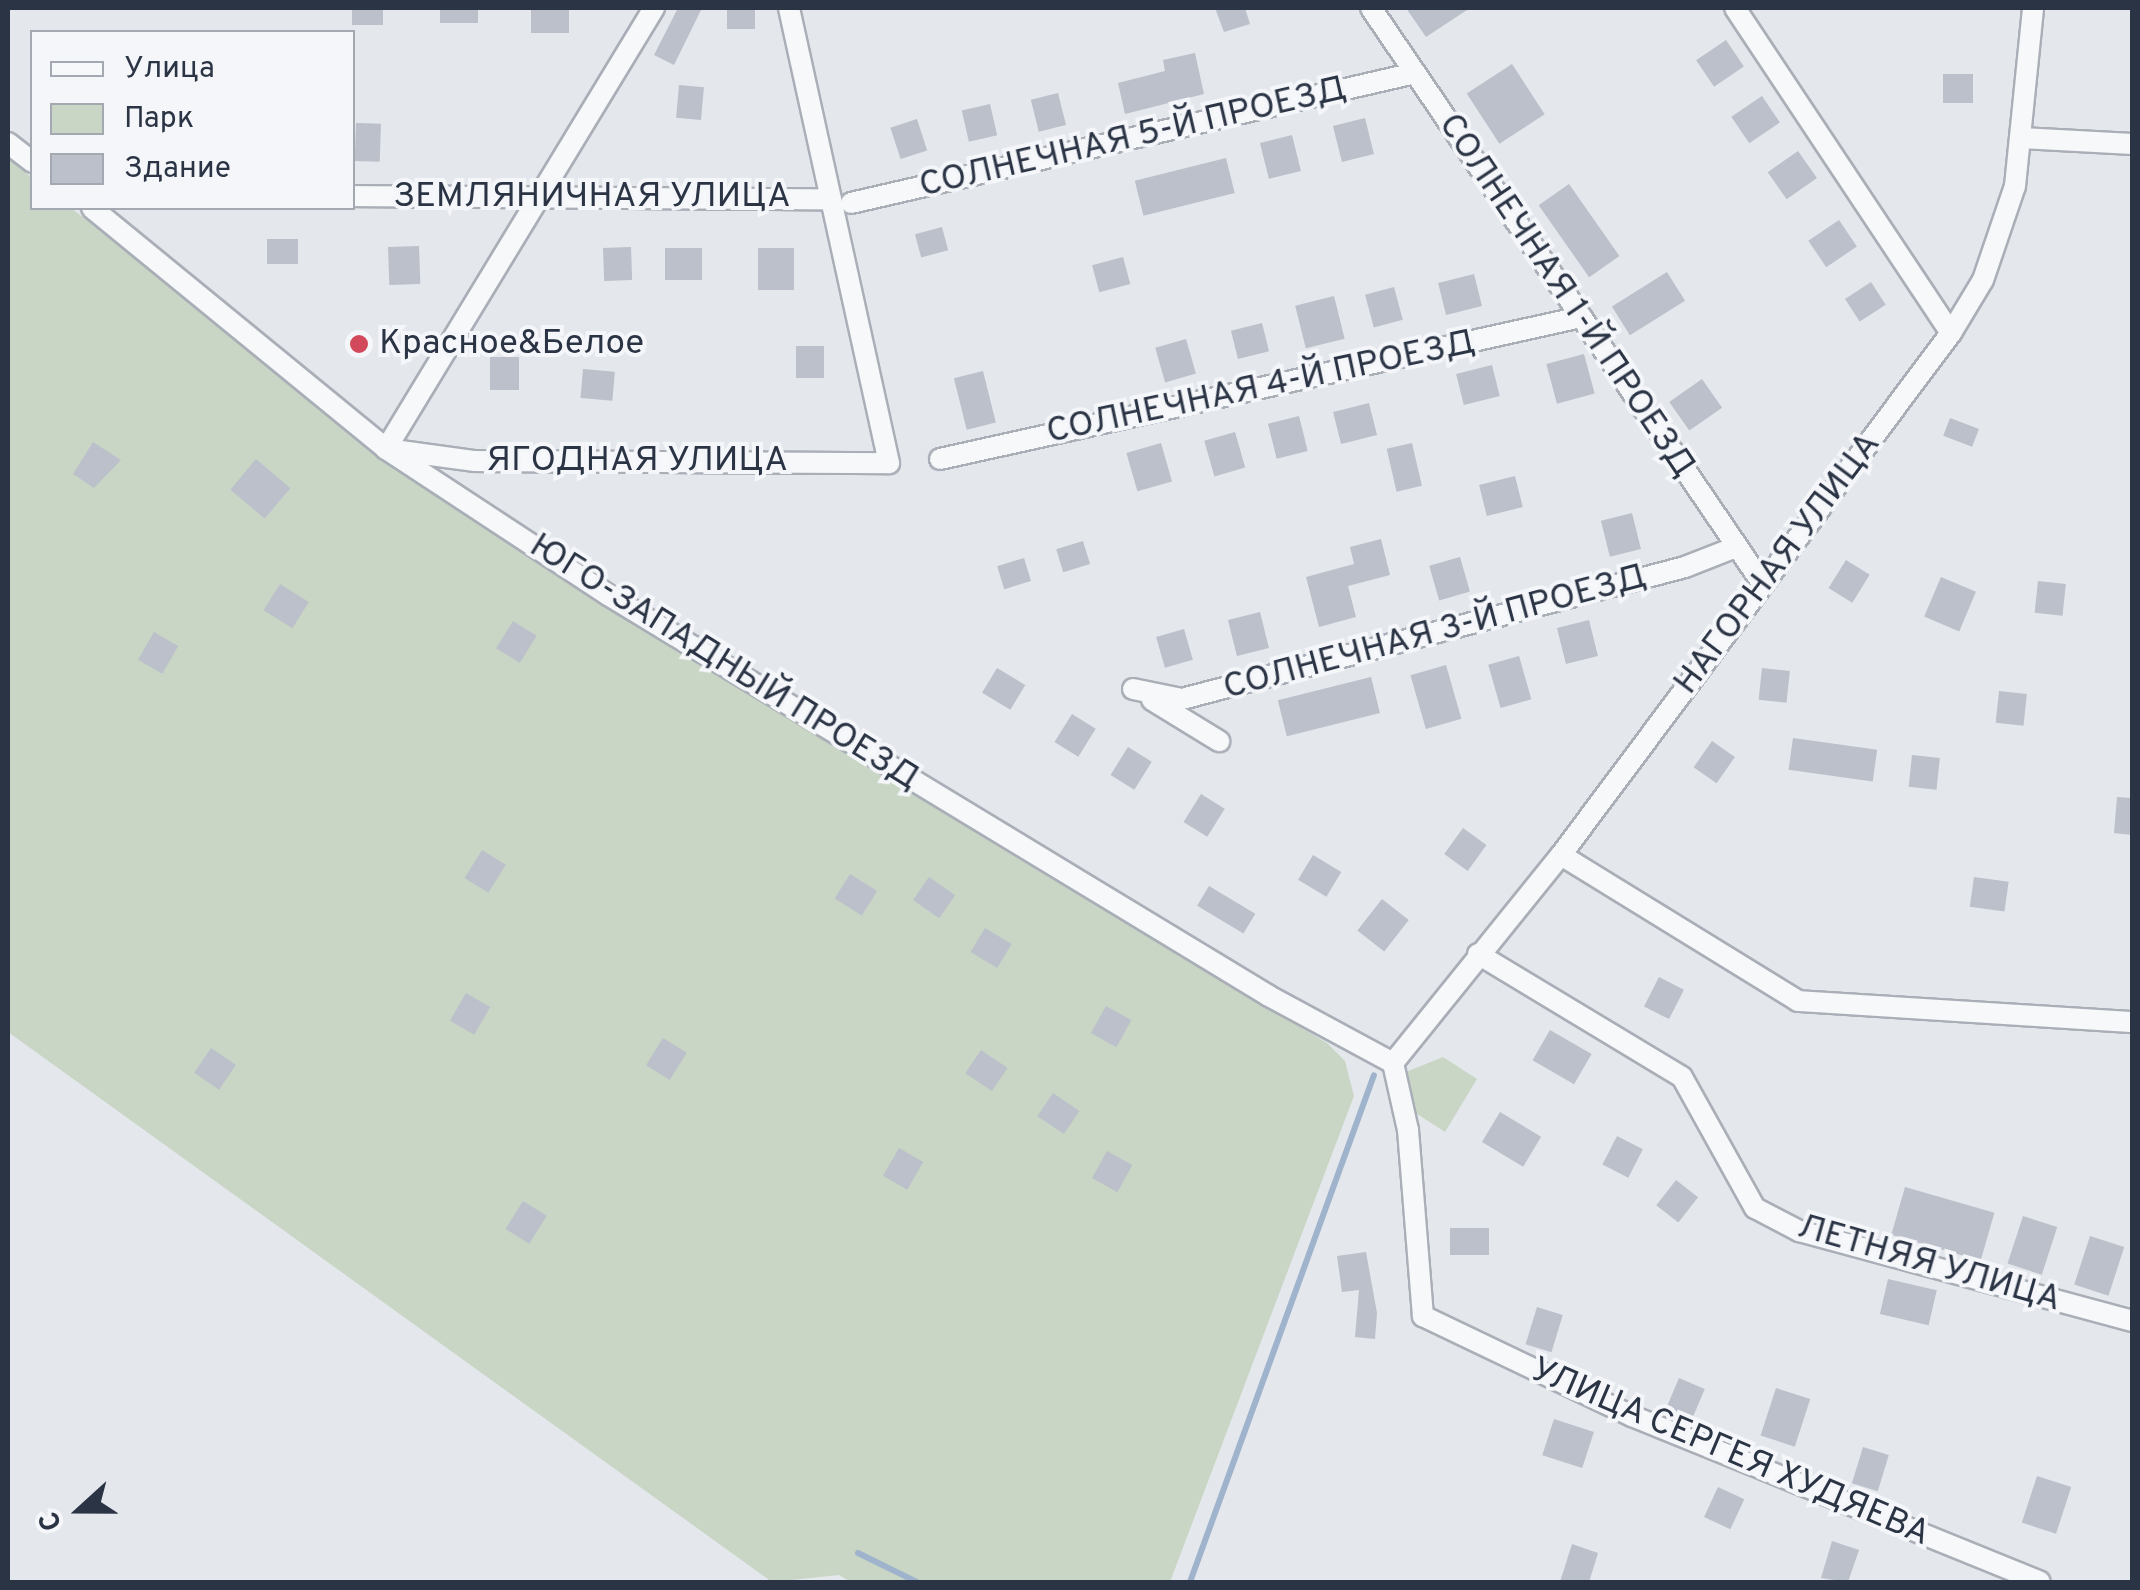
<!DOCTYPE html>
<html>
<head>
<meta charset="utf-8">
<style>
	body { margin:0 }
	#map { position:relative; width:2140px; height:1590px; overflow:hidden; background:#e4e7ec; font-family:Overpass,sans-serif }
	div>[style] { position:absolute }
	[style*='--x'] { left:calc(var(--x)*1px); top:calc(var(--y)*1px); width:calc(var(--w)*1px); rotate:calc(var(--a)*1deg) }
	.green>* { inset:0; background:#c9d6c5 }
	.stream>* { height:6px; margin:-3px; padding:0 3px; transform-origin:3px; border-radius:3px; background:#9fb4cc }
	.building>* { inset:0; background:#bbc0ca; transform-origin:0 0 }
	.roads { filter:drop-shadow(2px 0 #a9aeb7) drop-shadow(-2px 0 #a9aeb7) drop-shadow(0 2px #a9aeb7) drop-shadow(0 -2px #a9aeb7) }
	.minor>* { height:20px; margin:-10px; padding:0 10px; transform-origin:10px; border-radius:10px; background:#f7f8fa }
	.dots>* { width:28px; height:28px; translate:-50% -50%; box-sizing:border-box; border:5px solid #f4f6f9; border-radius:50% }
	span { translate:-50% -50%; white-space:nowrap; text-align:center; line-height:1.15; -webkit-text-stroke:8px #f4f6f9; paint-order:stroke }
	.street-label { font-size:35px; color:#2b3445 }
	.poi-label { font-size:35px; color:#2b3445 }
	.left { translate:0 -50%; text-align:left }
	.frame { position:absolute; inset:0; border:10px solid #2b3445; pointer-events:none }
	.legend { position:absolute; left:30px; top:30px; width:325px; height:180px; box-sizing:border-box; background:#f4f6f9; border:2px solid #a4a8b1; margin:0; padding:12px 18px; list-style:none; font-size:30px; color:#2b3445 }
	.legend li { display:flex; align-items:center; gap:20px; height:50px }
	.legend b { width:50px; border:2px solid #a4a8b1 }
	.north { position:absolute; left:30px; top:1460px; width:100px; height:100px; -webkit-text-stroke:8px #f4f6f9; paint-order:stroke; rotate:249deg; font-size:28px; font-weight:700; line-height:40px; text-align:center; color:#2b3445 }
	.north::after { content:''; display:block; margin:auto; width:35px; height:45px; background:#2b3445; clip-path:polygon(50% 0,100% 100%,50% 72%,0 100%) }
</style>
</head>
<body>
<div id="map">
	<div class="green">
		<div style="clip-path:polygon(8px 158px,32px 178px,32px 208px,71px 208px,386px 453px,1006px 851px,1327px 1043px,1345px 1061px,1354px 1096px,1170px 1582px,851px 1582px,839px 1575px,772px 1582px,8px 1032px)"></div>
		<div style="clip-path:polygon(1443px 1057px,1477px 1079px,1445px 1132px,1414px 1112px,1406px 1072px)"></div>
	</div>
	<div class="stream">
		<div style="--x:858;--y:1553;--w:66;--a:26.2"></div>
		<div style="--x:1190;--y:1582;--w:539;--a:-70.05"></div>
	</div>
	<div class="building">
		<div style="left:352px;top:8px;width:31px;height:17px"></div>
		<div style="left:440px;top:8px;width:38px;height:15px"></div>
		<div style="left:531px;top:8px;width:38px;height:25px"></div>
		<div style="clip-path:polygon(678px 8px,702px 8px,674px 65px,654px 55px)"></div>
		<div style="left:727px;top:8px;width:28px;height:21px"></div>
		<div style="clip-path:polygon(1215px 8px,1245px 8px,1250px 24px,1224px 32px)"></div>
		<div style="clip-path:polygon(1406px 8px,1470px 8px,1426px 37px)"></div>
		<div style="left:1726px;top:40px;width:32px;height:36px;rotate:56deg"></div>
		<div style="clip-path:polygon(1195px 53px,1204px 94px,1125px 114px,1118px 83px,1165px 71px,1163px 60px)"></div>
		<div style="left:1512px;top:64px;width:60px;height:54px;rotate:57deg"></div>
		<div style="left:1943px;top:74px;width:30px;height:29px"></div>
		<div style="left:679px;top:85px;width:25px;height:33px;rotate:5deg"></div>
		<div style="left:1058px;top:93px;width:33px;height:28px;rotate:76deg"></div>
		<div style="left:1762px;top:96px;width:32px;height:37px;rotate:56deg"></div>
		<div style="left:990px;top:104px;width:32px;height:29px;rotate:77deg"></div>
		<div style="left:1365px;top:118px;width:37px;height:33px;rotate:76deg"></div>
		<div style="left:917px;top:119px;width:33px;height:28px;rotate:72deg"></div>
		<div style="left:356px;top:123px;width:25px;height:38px;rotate:2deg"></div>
		<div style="left:1292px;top:135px;width:37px;height:33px;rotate:76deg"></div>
		<div style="left:1798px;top:151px;width:33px;height:37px;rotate:55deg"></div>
		<div style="left:1226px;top:158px;width:36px;height:94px;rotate:76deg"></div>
		<div style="left:1569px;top:184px;width:88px;height:37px;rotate:55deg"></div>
		<div style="left:1839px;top:220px;width:32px;height:37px;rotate:56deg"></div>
		<div style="left:942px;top:227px;width:24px;height:28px;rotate:75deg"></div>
		<div style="left:267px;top:239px;width:31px;height:25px"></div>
		<div style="left:419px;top:246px;width:38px;height:31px;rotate:88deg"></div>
		<div style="left:631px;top:247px;width:33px;height:28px;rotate:88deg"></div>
		<div style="left:665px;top:248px;width:37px;height:32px"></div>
		<div style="left:758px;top:248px;width:36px;height:42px"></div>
		<div style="left:1123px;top:257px;width:28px;height:32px;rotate:75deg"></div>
		<div style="left:1667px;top:272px;width:34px;height:65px;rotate:58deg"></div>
		<div style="left:1474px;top:274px;width:33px;height:37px;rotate:76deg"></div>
		<div style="left:1871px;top:282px;width:27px;height:31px;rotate:57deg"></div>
		<div style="left:1394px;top:287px;width:34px;height:30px;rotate:75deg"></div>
		<div style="left:1334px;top:296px;width:44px;height:40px;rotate:76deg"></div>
		<div style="left:1262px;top:323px;width:29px;height:32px;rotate:76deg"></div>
		<div style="left:1186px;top:339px;width:36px;height:32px;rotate:74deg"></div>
		<div style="left:796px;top:346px;width:28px;height:32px"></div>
		<div style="left:1584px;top:354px;width:41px;height:39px;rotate:75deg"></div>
		<div style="left:519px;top:357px;width:33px;height:29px;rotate:90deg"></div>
		<div style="left:1492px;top:365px;width:32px;height:37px;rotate:76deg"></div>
		<div style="left:583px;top:369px;width:32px;height:29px;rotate:5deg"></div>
		<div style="left:983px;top:371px;width:53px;height:30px;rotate:76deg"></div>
		<div style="left:1702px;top:379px;width:35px;height:40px;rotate:55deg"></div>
		<div style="left:1369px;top:403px;width:33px;height:37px;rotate:76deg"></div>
		<div style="left:1299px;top:416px;width:36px;height:32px;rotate:76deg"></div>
		<div style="left:1950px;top:418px;width:31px;height:19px;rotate:21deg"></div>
		<div style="left:1235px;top:432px;width:37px;height:32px;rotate:74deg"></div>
		<div style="clip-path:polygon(93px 442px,121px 460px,94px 488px,73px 474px)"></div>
		<div style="left:1161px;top:443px;width:40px;height:36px;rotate:74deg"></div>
		<div style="left:1412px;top:443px;width:44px;height:26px;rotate:77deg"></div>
		<div style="left:256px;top:459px;width:45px;height:40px;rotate:40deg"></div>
		<div style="left:1515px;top:476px;width:32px;height:37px;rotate:76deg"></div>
		<div style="left:1632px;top:513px;width:37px;height:32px;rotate:76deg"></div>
		<div style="clip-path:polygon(1381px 539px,1390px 575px,1348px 586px,1356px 617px,1319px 627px,1306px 577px,1354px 564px,1350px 547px)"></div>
		<div style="left:1083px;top:541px;width:24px;height:28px;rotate:73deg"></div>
		<div style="left:1460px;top:557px;width:36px;height:32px;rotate:74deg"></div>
		<div style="left:1024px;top:558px;width:24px;height:28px;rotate:73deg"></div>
		<div style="left:1846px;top:560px;width:28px;height:33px;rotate:32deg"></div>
		<div style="left:1941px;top:577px;width:38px;height:43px;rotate:23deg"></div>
		<div style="left:2038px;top:581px;width:28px;height:32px;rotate:6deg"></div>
		<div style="left:280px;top:584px;width:34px;height:31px;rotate:32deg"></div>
		<div style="left:1260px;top:612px;width:37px;height:33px;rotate:76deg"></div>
		<div style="left:1589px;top:620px;width:37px;height:33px;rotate:76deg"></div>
		<div style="left:513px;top:621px;width:28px;height:32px;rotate:32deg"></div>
		<div style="left:1184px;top:629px;width:32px;height:29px;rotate:74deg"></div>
		<div style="left:154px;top:632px;width:28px;height:32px;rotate:30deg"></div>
		<div style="left:1519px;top:656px;width:45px;height:32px;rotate:74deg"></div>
		<div style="left:1446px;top:665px;width:56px;height:37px;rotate:74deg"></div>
		<div style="left:997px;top:668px;width:33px;height:29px;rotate:31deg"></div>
		<div style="left:1762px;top:668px;width:28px;height:32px;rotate:6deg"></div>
		<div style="left:1371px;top:677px;width:37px;height:96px;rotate:76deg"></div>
		<div style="left:1999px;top:691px;width:28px;height:32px;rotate:6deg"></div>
		<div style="left:1072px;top:714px;width:28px;height:33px;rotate:32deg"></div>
		<div style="left:1793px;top:738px;width:85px;height:32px;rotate:8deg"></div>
		<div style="left:1712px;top:741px;width:28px;height:32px;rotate:35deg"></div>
		<div style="left:1128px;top:747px;width:28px;height:33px;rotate:32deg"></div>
		<div style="left:1912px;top:755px;width:28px;height:32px;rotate:6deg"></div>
		<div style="left:1201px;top:794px;width:28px;height:33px;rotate:32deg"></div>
		<div style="clip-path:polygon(2117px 797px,2132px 798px,2132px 835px,2114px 833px)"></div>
		<div style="left:1463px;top:828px;width:29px;height:32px;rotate:36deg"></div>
		<div style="left:482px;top:850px;width:28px;height:33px;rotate:32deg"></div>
		<div style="left:1313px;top:855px;width:33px;height:29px;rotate:31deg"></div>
		<div style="left:850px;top:874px;width:32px;height:29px;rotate:32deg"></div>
		<div style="left:929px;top:877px;width:32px;height:28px;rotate:35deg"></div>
		<div style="left:1974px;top:877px;width:35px;height:30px;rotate:8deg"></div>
		<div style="left:1209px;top:886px;width:54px;height:23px;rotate:31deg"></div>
		<div style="left:1382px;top:899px;width:34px;height:40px;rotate:38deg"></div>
		<div style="left:985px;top:928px;width:31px;height:28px;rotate:31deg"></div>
		<div style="left:1659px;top:977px;width:28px;height:33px;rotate:27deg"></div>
		<div style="left:466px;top:993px;width:28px;height:32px;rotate:30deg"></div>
		<div style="left:1106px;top:1006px;width:29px;height:31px;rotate:29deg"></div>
		<div style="left:1550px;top:1030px;width:48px;height:35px;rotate:30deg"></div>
		<div style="left:663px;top:1038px;width:28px;height:32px;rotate:32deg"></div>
		<div style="left:211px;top:1048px;width:30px;height:30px;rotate:34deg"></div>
		<div style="left:981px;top:1050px;width:32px;height:28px;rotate:34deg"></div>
		<div style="left:1053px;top:1093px;width:32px;height:28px;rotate:34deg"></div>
		<div style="left:1500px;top:1112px;width:48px;height:35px;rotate:31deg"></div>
		<div style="left:1617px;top:1136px;width:29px;height:32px;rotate:27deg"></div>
		<div style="left:899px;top:1148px;width:28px;height:32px;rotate:30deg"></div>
		<div style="left:1107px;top:1151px;width:29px;height:31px;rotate:29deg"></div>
		<div style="left:1676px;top:1180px;width:28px;height:32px;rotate:38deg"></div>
		<div style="left:1905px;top:1187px;width:93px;height:50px;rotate:16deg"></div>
		<div style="left:523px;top:1201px;width:28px;height:33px;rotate:32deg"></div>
		<div style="left:2023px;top:1216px;width:36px;height:50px;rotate:18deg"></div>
		<div style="left:1489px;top:1228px;width:27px;height:39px;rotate:90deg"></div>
		<div style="left:2090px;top:1236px;width:36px;height:51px;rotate:18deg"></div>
		<div style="clip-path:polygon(1366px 1252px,1377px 1313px,1375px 1339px,1355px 1337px,1359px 1290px,1342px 1292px,1337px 1256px)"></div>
		<div style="left:1888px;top:1279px;width:50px;height:36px;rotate:13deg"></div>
		<div style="left:1537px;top:1307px;width:27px;height:39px;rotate:17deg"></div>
		<div style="left:1679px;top:1378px;width:28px;height:32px;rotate:23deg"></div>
		<div style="left:1776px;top:1388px;width:36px;height:50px;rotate:18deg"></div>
		<div style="left:1554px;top:1419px;width:42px;height:38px;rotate:18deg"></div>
		<div style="left:1863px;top:1447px;width:27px;height:38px;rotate:17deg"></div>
		<div style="left:2037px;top:1476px;width:36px;height:49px;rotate:18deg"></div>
		<div style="left:1718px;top:1487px;width:29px;height:33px;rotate:25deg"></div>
		<div style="clip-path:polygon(1832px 1541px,1859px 1550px,1848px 1582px,1821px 1578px)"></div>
		<div style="clip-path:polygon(1572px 1544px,1598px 1553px,1589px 1582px,1560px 1582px)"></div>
	</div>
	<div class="roads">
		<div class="minor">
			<div style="--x:654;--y:8;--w:516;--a:121.29"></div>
			<div style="--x:386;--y:449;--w:90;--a:7.7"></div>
			<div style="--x:475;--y:461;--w:414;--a:0.3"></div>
			<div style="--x:889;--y:463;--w:466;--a:-102.4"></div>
			<div style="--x:1371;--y:8;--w:695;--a:55.78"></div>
			<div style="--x:1735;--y:8;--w:390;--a:56.4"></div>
			<div style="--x:2022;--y:138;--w:110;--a:3.1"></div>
			<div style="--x:8;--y:143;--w:31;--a:38"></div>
			<div style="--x:352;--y:196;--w:479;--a:0.4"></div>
			<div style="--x:851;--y:203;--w:579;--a:-12.98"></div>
			<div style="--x:92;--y:208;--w:380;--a:39.3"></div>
			<div style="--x:386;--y:449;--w:266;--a:33.3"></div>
			<div style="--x:608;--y:595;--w:773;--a:31.24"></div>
			<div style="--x:1269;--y:996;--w:141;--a:28.4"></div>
			<div style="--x:940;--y:459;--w:657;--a:-12.49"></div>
			<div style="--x:1133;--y:689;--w:50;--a:11.5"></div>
			<div style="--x:1182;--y:699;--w:520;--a:-14.7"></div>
			<div style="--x:1685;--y:567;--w:55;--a:-21.4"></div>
			<div style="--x:1152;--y:700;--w:79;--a:31.5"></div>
			<div style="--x:1561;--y:855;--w:278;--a:31.6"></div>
			<div style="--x:1798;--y:1001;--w:335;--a:3.6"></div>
			<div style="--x:1478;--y:954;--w:238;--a:31.1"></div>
			<div style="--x:1682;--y:1077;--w:150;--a:60.9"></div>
			<div style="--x:1755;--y:1208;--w:50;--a:27.6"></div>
			<div style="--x:1799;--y:1231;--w:345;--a:15.1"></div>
			<div style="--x:1393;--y:1063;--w:267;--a:-51.1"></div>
			<div style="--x:1561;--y:855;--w:652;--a:-53.24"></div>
			<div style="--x:1951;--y:333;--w:62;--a:-58.9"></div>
			<div style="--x:1983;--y:280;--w:99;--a:-71.2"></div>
			<div style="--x:2015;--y:186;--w:179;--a:-84.2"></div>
			<div style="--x:1393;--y:1063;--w:69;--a:77.4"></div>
			<div style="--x:1408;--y:1130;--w:187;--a:85.4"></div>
			<div style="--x:1423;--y:1316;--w:232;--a:25.6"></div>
			<div style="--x:1632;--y:1416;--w:440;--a:22.1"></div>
		</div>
	</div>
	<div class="dots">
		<div style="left:359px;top:344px;background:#d1495b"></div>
	</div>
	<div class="street-label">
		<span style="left:1133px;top:138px;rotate:-13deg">СОЛНЕЧНАЯ 5-Й ПРОЕЗД</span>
		<span style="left:592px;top:197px">ЗЕМЛЯНИЧНАЯ УЛИЦА</span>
		<span style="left:1566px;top:296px;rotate:56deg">СОЛНЕЧНАЯ 1-Й ПРОЕЗД</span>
		<span style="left:1261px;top:388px;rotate:-12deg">СОЛНЕЧНАЯ 4-Й ПРОЕЗД</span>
		<span style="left:637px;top:461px">ЯГОДНАЯ УЛИЦА</span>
		<span style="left:1778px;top:564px;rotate:-53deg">НАГОРНАЯ УЛИЦА</span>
		<span style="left:1435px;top:633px;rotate:-15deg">СОЛНЕЧНАЯ 3-Й ПРОЕЗД</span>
		<span style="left:724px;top:663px;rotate:32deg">ЮГО-ЗАПАДНЫЙ ПРОЕЗД</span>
		<span style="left:1929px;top:1264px;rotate:16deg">ЛЕТНЯЯ УЛИЦА</span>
		<span style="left:1730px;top:1453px;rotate:23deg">УЛИЦА СЕРГЕЯ ХУДЯЕВА</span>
	</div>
	<div class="poi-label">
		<span class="left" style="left:379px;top:344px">Красное&amp;Белое</span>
	</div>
	<div class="frame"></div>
	<ul class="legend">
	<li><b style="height:12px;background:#f7f8fa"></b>Улица</li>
	<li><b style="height:28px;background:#c9d6c5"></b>Парк</li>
	<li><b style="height:28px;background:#bbc0ca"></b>Здание</li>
	</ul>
	<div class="north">С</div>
</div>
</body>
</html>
